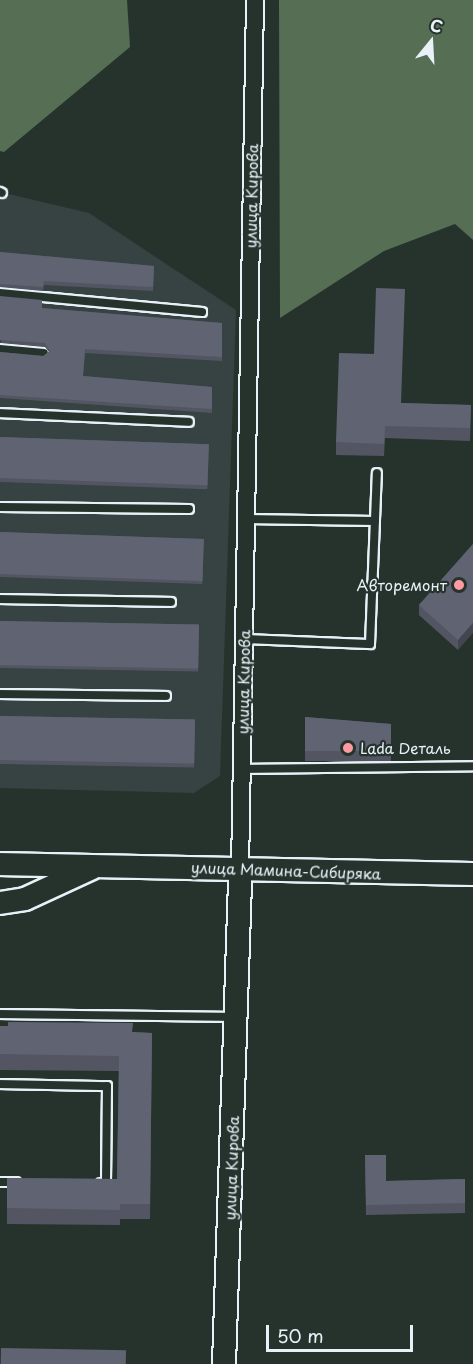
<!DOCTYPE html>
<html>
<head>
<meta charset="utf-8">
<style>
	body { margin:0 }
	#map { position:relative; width:473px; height:1364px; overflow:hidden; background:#26332d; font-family:"Playpen Sans",sans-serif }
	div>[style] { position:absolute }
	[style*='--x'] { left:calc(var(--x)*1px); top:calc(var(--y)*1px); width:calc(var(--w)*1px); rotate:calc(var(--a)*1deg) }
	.built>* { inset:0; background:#374242 }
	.green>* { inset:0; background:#556e54 }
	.roads { filter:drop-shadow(2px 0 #e8f1f8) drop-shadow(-2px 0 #e8f1f8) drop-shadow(0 2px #e8f1f8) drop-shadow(0 -2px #e8f1f8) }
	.lane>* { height:8px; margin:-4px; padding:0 4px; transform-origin:4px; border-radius:4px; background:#26332d }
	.street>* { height:16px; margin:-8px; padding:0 8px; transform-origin:8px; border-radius:8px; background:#26332d }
	.secondary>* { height:22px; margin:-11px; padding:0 11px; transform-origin:11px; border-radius:11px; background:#26332d }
	.wall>* { inset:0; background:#535662; transform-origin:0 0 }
	.shaded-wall>* { inset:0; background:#434650 }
	.building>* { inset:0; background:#606472; transform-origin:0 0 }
	.dots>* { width:16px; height:16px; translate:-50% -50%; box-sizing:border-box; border:3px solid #26332d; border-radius:50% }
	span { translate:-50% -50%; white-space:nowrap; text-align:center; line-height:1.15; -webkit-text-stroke:4.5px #26332d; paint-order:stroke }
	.street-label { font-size:15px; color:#e8f1f8 }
	.poi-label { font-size:15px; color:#e8f1f8 }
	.right { translate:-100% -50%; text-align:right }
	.left { translate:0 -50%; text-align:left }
	.north { position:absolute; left:401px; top:12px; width:60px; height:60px; -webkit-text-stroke:4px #26332d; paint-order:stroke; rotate:18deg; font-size:16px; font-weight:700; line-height:24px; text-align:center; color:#e8f1f8 }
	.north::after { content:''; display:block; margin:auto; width:21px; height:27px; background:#e8f1f8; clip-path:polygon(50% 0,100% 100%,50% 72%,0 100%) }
	.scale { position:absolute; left:266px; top:1325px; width:147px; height:27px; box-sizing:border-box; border:3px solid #e8f1f8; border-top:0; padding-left:8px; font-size:18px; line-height:21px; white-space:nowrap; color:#e8f1f8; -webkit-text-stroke:4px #26332d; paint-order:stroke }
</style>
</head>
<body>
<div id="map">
	<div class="built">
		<div style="clip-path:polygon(0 192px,89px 213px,236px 310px,220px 776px,194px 793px,0 788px)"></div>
	</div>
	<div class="green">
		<div style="clip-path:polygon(0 0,127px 0,130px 47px,4px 152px,0 151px)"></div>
		<div style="clip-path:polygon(279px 0,473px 0,473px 240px,455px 224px,384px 251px,280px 318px)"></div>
	</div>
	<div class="roads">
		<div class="lane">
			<div style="--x:0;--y:192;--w:2;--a:27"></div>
			<div style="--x:0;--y:293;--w:203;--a:5.4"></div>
			<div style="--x:0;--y:349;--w:44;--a:5.2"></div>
			<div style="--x:0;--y:413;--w:189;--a:2.7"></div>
			<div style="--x:0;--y:507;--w:189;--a:0.6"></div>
			<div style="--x:245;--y:519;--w:130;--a:0.9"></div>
			<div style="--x:0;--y:599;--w:171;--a:1"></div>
			<div style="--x:243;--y:639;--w:127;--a:2.3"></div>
			<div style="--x:370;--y:644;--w:171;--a:-87.7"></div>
			<div style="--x:0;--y:694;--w:166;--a:0.7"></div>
			<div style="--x:242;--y:769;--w:231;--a:-0.7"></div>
			<div style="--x:0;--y:1014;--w:234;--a:0.7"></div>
			<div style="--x:0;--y:1084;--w:107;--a:1.1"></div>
			<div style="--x:107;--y:1086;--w:97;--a:90.6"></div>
			<div style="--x:106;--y:1183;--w:5;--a:180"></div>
			<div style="--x:0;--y:1182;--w:16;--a:0"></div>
		</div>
		<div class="street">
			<div style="--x:240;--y:869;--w:869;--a:-89.01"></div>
		</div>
		<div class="secondary">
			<div style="--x:0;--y:864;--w:473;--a:1.2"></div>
			<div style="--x:0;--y:903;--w:25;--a:-9"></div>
			<div style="--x:25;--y:899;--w:74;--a:-24.8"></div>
			<div style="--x:224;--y:1364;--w:495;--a:-88.1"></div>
		</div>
	</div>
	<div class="wall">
		<div style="clip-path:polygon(0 252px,154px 266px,153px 291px,44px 285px,43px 291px,0 287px)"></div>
		<div style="clip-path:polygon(0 296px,42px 308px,222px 323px,222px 361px,85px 353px,83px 376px,212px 387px,212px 413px,0 398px,0 352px,43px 356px,49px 352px,45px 347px,1px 343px)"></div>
		<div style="clip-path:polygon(401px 403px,471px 405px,470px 441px,385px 438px,384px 456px,336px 455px,336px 442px)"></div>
		<div style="left:0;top:437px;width:209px;height:45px;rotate:2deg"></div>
		<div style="left:0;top:532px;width:204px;height:45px;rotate:2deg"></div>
		<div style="clip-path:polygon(473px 544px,458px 650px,419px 615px,419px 605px)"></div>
		<div style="left:0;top:621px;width:199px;height:47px;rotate:1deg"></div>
		<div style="left:0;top:716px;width:195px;height:48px;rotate:1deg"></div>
		<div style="clip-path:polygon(305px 717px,391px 724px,391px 761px,305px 761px)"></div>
		<div style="clip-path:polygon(0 1026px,152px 1033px,150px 1219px,120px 1219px,120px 1225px,7px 1224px,7px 1178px,117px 1179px,119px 1071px,0 1070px)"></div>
		<div style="clip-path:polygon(365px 1155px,386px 1181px,465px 1179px,465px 1213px,366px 1215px)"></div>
	</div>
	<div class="shaded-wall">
		<div style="clip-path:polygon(473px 623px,473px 633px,458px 650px,458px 640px)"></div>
	</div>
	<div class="building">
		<div style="clip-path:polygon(0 252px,154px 266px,153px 287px,44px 281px,43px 287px,0 284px)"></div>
		<div style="clip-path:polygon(376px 288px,405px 289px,401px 403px,471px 405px,470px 428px,385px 426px,384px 444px,336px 442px,339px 353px,374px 354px)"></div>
		<div style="clip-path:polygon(0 296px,42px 300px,42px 308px,222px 323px,222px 357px,85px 349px,83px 376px,212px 387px,212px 409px,0 395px,0 352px,43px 356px,50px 351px,45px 343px,0 340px)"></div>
		<div style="left:0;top:437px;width:209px;height:41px;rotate:2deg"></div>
		<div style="left:0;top:532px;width:204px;height:42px;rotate:2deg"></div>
		<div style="clip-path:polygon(473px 544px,473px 623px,458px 640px,419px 605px)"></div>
		<div style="left:0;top:621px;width:199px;height:44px;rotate:1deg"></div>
		<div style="left:0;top:716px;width:195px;height:44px;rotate:1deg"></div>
		<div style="clip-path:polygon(305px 717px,391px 724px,391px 751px,305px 751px)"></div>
		<div style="clip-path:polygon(8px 1022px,133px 1023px,132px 1032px,152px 1033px,150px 1204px,120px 1204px,120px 1210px,7px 1208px,7px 1178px,117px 1179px,119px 1056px,0 1054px,0 1026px,8px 1026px)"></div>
		<div style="clip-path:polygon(365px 1155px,386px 1155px,386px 1181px,465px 1179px,465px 1203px,366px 1205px)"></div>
		<div style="left:1px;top:1348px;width:125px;height:16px;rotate:1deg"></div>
	</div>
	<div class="dots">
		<div style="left:459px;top:585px;background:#ff9aa2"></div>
		<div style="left:348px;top:748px;background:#ff9aa2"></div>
	</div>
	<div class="street-label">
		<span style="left:251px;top:196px;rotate:-89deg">улица Кирова</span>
		<span style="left:243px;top:682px;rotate:-89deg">улица Кирова</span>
		<span style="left:286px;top:870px;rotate:2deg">улица Мамина-Сибиряка</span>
		<span style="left:231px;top:1168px;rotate:-88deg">улица Кирова</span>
	</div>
	<div class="poi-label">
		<span class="right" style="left:447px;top:585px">Авторемонт</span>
		<span class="left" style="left:360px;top:748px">Lada Dеталь</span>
	</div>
	<div class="north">С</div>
	<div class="scale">50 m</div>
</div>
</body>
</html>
